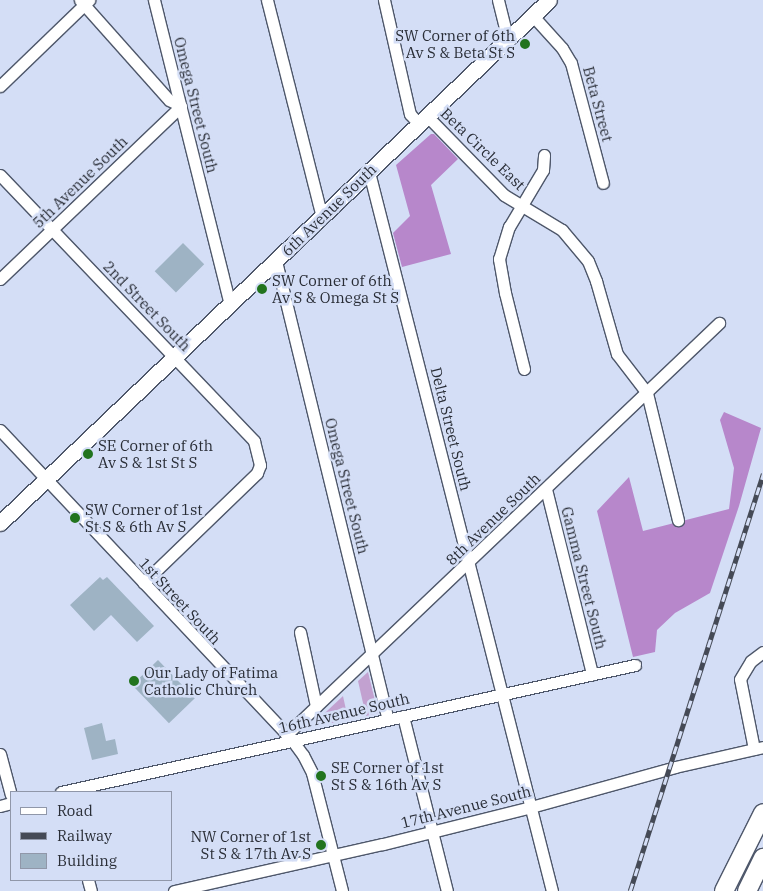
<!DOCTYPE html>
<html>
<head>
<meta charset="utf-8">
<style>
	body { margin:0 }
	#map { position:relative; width:763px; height:891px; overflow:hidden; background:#d4def6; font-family:"IBM Plex Serif",serif }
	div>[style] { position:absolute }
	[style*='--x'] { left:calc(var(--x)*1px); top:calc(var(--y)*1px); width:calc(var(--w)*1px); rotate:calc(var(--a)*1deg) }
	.green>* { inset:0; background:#c2a1d0 }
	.forest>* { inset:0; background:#b787cb }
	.building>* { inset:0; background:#9eb3c4; transform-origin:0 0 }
	.roads { filter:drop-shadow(1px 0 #4e576a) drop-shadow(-1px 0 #4e576a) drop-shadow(0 1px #4e576a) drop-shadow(0 -1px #4e576a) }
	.minor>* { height:11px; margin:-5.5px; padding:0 5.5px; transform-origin:5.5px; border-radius:5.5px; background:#fff }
	.major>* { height:15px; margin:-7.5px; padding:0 7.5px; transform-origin:7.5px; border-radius:7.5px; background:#fff }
	.highway>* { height:18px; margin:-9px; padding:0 9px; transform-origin:9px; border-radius:9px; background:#fff }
	.rail>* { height:4.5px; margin-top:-2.25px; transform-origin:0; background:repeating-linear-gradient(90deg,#d4def6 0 8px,#454a56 0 16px); box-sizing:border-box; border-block:1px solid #454a56 }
	.dots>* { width:14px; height:14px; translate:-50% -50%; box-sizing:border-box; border:2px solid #d4def6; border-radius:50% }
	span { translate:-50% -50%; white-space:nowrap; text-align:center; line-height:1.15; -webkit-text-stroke:5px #d4def6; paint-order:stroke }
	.poi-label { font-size:15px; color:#292d36 }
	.right { translate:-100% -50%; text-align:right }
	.left { translate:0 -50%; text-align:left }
	.street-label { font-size:15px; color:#292d36 }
	.legend { position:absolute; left:10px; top:791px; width:162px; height:90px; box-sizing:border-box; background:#d4def6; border:1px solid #9097a9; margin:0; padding:6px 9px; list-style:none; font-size:15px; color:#292d36 }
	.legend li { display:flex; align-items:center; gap:10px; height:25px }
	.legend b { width:25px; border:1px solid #9097a9 }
</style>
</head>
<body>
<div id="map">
	<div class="green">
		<div style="clip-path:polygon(368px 672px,378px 713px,366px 716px,358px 681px)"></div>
		<div style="clip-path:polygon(343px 696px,348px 719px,311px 728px,311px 726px)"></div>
	</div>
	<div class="forest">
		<div style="clip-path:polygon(431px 134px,434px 134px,458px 159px,431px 185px,451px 254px,402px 267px,393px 233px,410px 216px,396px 165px)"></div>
		<div style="clip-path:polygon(724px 412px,761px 428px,739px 506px,710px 593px,675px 613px,657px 630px,655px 652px,633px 657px,597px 511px,629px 477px,643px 531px,729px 509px,734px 468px,720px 420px)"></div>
	</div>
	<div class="building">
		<div style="left:183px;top:243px;width:30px;height:40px;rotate:45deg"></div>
		<div style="clip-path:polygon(100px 577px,103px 580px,107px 577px,154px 626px,137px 642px,111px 615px,94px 631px,70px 605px)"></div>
		<div style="left:158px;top:660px;width:53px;height:36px;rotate:46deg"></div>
		<div style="clip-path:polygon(102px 723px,106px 741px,115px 739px,118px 754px,92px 760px,84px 728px)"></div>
	</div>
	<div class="roads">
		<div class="minor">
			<div style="--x:154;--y:0;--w:313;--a:76"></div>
			<div style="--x:267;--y:0;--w:224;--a:75.8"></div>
			<div style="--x:384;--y:0;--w:117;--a:77.2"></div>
			<div style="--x:410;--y:114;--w:13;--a:48"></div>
			<div style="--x:498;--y:0;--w:41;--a:76"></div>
			<div style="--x:533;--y:16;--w:43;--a:47.8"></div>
			<div style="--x:562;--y:48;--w:17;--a:59"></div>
			<div style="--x:571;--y:63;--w:124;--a:75.1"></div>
			<div style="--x:0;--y:86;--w:124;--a:-44"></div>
			<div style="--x:427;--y:116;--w:110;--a:45.7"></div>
			<div style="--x:504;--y:195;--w:68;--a:31.1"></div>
			<div style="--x:562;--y:230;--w:40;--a:50"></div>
			<div style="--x:588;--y:261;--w:22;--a:68"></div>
			<div style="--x:596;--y:281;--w:76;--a:74"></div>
			<div style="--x:617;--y:354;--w:49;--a:52.4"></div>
			<div style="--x:647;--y:393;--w:131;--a:76.3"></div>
			<div style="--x:369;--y:172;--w:742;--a:75.72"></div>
			<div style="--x:0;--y:175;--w:368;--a:46.3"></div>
			<div style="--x:254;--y:441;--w:25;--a:76"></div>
			<div style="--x:260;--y:465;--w:9;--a:111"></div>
			<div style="--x:257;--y:473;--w:158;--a:136"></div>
			<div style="--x:276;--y:261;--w:471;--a:76.3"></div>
			<div style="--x:0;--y:279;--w:250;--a:-43.7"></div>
			<div style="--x:181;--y:106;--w:13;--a:-153"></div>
			<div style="--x:169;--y:100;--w:134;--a:-131.7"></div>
			<div style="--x:524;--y:369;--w:78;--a:-104"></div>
			<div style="--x:505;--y:293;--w:35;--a:-100"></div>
			<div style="--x:499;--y:259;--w:34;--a:-73"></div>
			<div style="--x:509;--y:227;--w:66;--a:-59.2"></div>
			<div style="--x:543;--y:170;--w:15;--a:-86"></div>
			<div style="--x:0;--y:430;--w:426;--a:46.7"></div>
			<div style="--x:292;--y:740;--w:19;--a:54"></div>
			<div style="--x:303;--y:755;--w:20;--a:63"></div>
			<div style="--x:312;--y:773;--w:122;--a:75.7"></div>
			<div style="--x:546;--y:489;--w:191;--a:76"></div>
			<div style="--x:300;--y:632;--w:76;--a:77.8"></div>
			<div style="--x:403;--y:716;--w:180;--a:75.9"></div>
			<div style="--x:286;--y:735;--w:598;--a:-43.58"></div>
			<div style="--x:754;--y:749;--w:71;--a:-101.3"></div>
			<div style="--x:740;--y:679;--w:21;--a:-59"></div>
			<div style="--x:751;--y:661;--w:15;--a:-37"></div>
			<div style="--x:0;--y:754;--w:42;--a:75"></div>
			<div style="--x:61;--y:792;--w:588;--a:-12.48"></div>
			<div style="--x:0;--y:806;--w:11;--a:-15"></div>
			<div style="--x:88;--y:880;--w:11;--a:75"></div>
			<div style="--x:174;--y:891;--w:214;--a:-12.7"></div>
			<div style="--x:383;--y:844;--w:153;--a:-14"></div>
			<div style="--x:531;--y:807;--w:149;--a:-15.5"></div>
			<div style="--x:675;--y:767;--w:90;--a:-12.8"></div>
		</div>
		<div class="major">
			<div style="--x:0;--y:523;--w:758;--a:-43.61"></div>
		</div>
		<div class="highway">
			<div style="--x:724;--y:891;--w:87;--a:-63.4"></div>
			<div style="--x:747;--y:891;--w:37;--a:-64"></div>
		</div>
	</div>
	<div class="rail">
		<div style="--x:630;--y:891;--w:438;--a:-72.3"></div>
	</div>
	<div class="dots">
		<div style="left:525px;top:44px;background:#22741e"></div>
		<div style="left:262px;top:289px;background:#22741e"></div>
		<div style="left:88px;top:454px;background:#22741e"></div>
		<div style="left:75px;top:518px;background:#22741e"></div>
		<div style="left:134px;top:681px;background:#22741e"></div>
		<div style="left:321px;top:776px;background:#22741e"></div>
		<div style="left:321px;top:845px;background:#22741e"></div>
	</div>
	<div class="poi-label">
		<span class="right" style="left:515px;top:44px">SW Corner of 6th<br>Av S &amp; Beta St S</span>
		<span class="left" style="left:272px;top:289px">SW Corner of 6th<br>Av S &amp; Omega St S</span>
		<span class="left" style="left:98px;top:454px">SE Corner of 6th<br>Av S &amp; 1st St S</span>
		<span class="left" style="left:85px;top:518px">SW Corner of 1st<br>St S &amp; 6th Av S</span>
		<span class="left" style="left:144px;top:681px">Our Lady of Fatima<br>Catholic Church</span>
		<span class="left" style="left:331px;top:776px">SE Corner of 1st<br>St S &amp; 16th Av S</span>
		<span class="right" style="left:311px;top:845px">NW Corner of 1st<br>St S &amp; 17th Av S</span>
	</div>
	<div class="street-label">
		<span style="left:598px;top:104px;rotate:75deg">Beta Street</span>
		<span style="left:196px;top:105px;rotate:76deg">Omega Street South</span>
		<span style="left:483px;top:149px;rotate:44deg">Beta Circle East</span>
		<span style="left:80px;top:182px;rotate:-44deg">5th Avenue South</span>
		<span style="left:329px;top:210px;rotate:-44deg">6th Avenue South</span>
		<span style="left:147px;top:306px;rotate:46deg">2nd Street South</span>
		<span style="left:451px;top:429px;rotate:76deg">Delta Street South</span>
		<span style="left:347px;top:486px;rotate:76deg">Omega Street South</span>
		<span style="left:493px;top:519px;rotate:-44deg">8th Avenue South</span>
		<span style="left:584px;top:578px;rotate:76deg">Gamma Street South</span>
		<span style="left:180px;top:601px;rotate:47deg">1st Street South</span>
		<span style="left:344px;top:713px;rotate:-13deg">16th Avenue South</span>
		<span style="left:466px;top:807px;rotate:-14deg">17th Avenue South</span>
	</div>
	<ul class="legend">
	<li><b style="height:6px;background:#fff"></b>Road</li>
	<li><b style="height:6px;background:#454a56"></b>Railway</li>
	<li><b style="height:14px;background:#9eb3c4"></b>Building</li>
	</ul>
</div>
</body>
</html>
